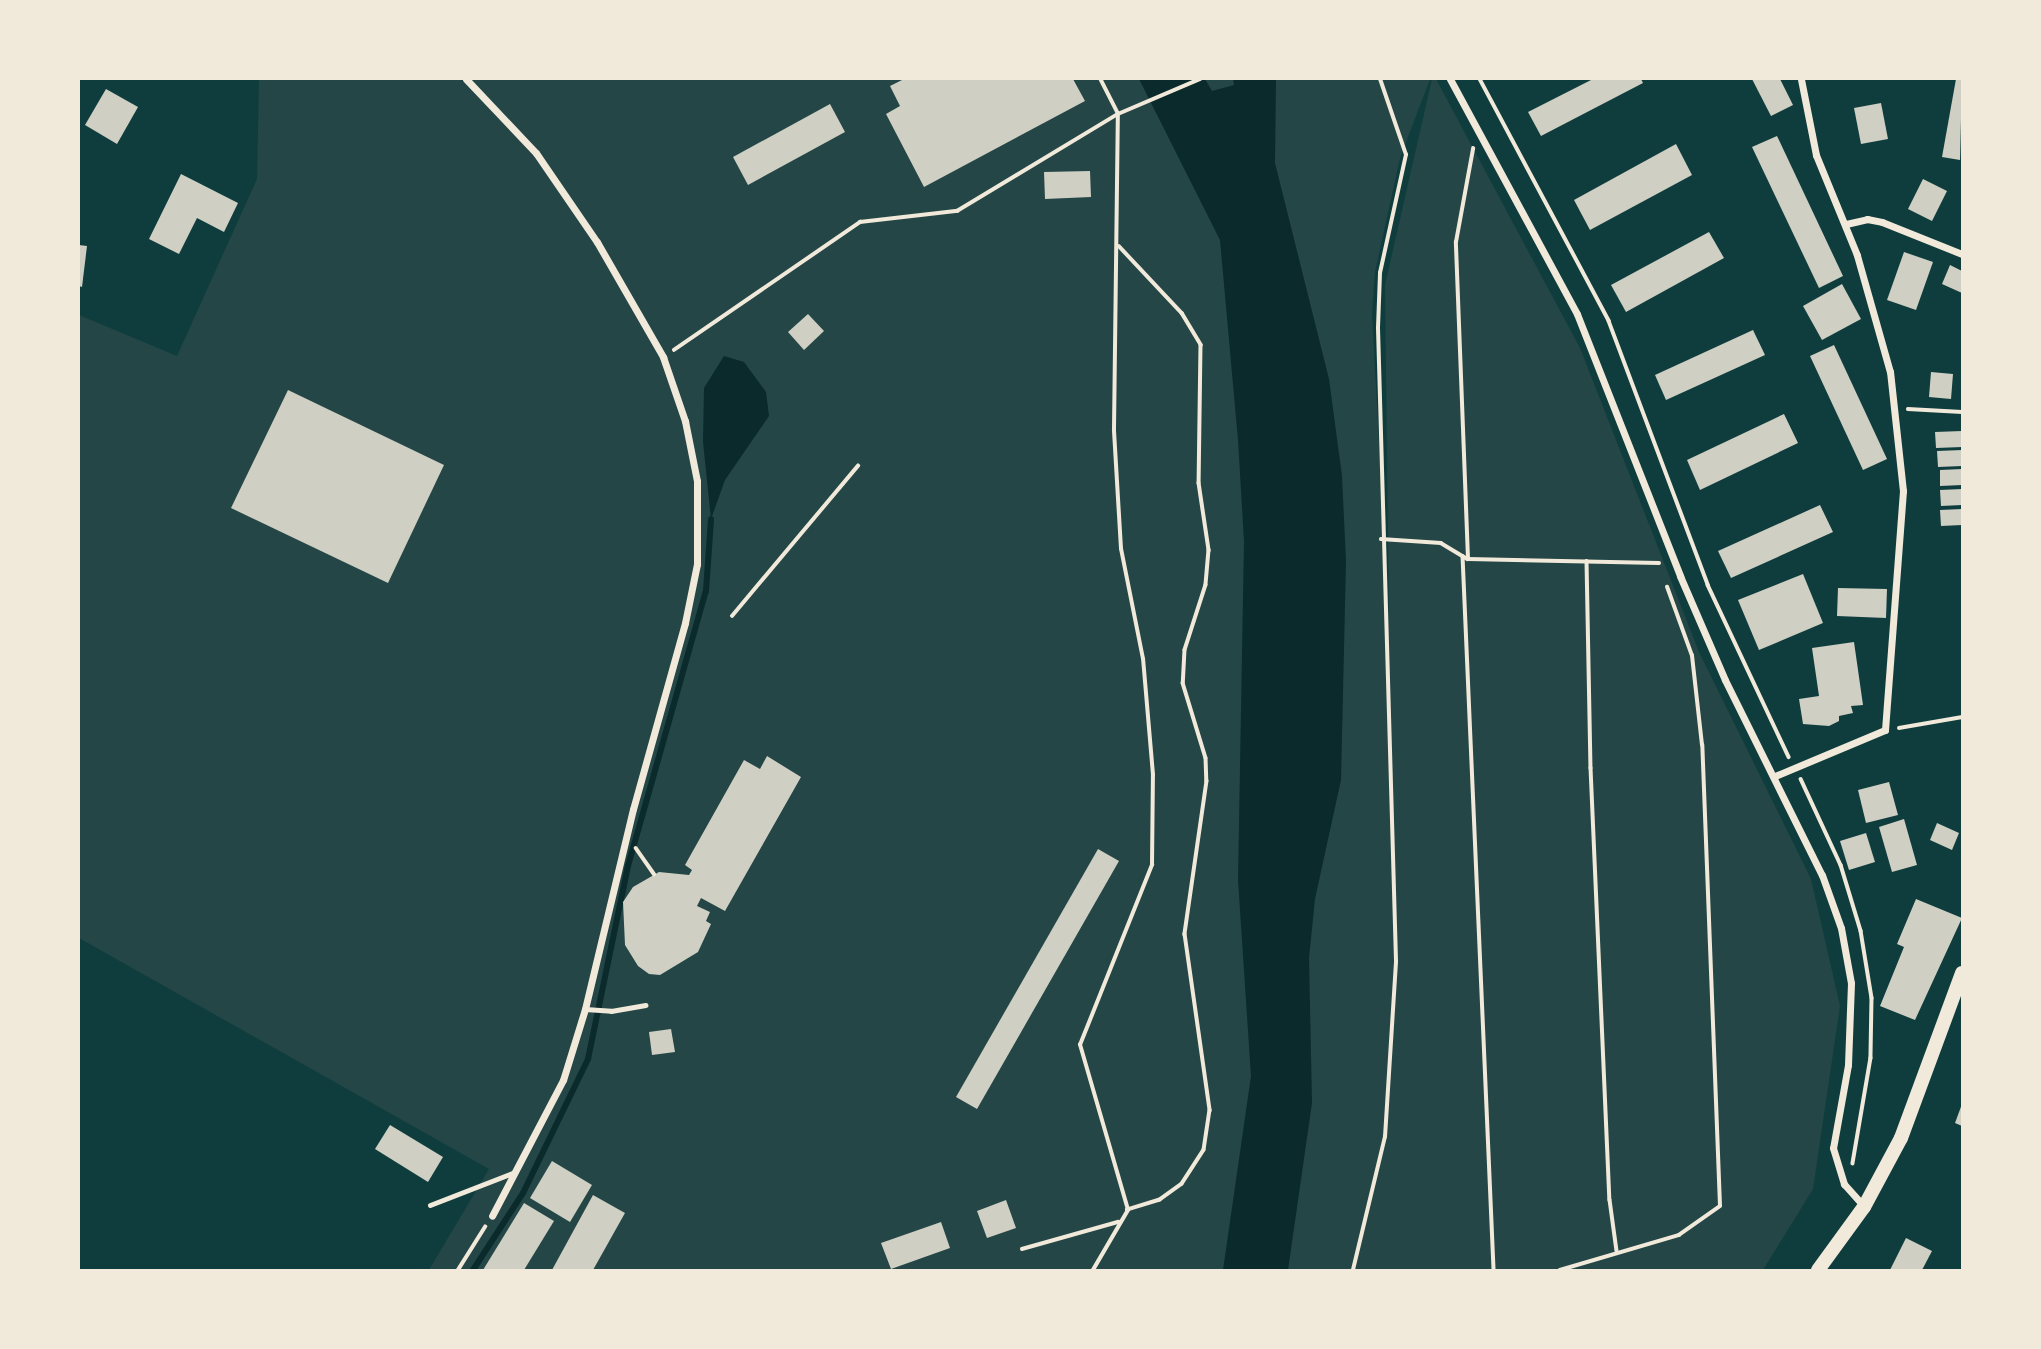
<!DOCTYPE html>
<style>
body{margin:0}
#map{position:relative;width:2041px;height:1349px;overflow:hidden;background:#0f3d3e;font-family:"Nunito Sans",sans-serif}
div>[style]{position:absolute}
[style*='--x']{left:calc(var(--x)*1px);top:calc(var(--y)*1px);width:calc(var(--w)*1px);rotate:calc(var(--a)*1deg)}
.green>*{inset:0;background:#244646}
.water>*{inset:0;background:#0a2a2b}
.stream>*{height:6px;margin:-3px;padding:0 3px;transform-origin:3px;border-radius:3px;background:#0a2a2b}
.building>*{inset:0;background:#cfcfc3}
.path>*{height:3.5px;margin:-1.75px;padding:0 1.75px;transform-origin:1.75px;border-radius:1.75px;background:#f1e9da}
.service>*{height:5px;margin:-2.5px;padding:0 2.5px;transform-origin:2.5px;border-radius:2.5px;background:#f1e9da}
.minor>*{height:7px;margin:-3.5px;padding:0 3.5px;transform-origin:3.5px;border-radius:3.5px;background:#f1e9da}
.secondary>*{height:14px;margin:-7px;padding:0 7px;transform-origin:7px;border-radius:7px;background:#f1e9da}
span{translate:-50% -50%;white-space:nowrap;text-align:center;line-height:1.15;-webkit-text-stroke:5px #f1e9da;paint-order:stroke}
.frame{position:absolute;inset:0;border:80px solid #f1e9da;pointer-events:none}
</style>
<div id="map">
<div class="green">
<div style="clip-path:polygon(259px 79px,1430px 79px,1400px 158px,1375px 272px,1372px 314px,1389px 623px,1385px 285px,1432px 79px,1436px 79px,1580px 348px,1699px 652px,1811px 879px,1840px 1006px,1813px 1189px,1763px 1270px,429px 1270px,489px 1169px,79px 938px,79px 315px,177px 356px,257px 179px)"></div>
</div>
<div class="water">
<div style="clip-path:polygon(1139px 79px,1205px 79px,1212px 91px,1234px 85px,1233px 79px,1276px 79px,1275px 163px,1329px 379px,1342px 476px,1346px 561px,1341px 780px,1315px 899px,1309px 958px,1312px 1103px,1288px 1270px,1223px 1270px,1251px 1076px,1238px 880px,1244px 541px,1238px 440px,1220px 240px)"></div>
<div style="clip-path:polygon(724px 356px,744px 362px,766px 392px,769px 416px,725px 480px,711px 519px,703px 442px,704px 388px)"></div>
</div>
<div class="stream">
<div style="--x:473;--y:1270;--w:92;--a:-57"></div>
<div style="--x:523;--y:1193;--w:149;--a:-64.1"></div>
<div style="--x:588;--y:1059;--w:197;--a:-78.3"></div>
<div style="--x:628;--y:866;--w:286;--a:-74.2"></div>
<div style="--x:706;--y:591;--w:72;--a:-86"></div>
</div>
<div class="building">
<div style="clip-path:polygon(904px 79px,1073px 79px,1085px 101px,924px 187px,886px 114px,900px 106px,890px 86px)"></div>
<div style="clip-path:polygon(1593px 79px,1641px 79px,1643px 83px,1541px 136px,1528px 112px)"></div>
<div style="clip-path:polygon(1752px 79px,1780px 79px,1793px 105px,1771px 116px)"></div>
<div style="clip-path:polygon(1956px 79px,1962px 79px,1960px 160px,1942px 157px)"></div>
<div style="clip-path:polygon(106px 89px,138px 107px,117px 144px,85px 125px)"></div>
<div style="clip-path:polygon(1881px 103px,1888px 139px,1861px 144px,1854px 108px)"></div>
<div style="clip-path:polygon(830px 104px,845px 132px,748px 185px,733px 157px)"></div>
<div style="clip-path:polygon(1777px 136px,1843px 276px,1819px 288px,1752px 147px)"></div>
<div style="clip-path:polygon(1676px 144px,1692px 175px,1590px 230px,1574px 200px)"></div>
<div style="clip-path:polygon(1090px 171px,1091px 197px,1045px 199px,1044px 172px)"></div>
<div style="clip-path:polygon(181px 174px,238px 203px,224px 232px,197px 218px,179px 254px,149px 239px)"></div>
<div style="clip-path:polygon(1923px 179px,1947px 191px,1932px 221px,1908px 209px)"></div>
<div style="clip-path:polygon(1709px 232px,1724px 258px,1626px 312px,1611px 285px)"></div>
<div style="clip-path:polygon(79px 245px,87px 246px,82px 287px,79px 286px)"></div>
<div style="clip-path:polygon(1904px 252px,1933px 262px,1916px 310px,1887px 300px)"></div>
<div style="clip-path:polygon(1950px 265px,1962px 271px,1962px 293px,1942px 284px)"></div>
<div style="clip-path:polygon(1842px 284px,1861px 319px,1822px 340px,1803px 306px)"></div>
<div style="clip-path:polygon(808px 314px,824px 331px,804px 350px,788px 332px)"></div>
<div style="clip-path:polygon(1753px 330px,1765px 355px,1666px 400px,1655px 375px)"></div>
<div style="clip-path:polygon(1834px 345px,1887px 459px,1863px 470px,1810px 356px)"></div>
<div style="clip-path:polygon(1931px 372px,1953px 374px,1951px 399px,1929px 397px)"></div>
<div style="clip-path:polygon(288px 390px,444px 465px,388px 583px,231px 508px)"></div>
<div style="clip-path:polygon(1784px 414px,1798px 443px,1700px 490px,1687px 460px)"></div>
<div style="clip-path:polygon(1962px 431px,1962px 447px,1936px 448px,1935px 432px)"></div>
<div style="clip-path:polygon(1962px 450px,1962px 466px,1938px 467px,1937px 451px)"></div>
<div style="clip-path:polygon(1962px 469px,1962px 485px,1940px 486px,1940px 470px)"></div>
<div style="clip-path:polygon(1962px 489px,1962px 505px,1941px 506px,1940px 490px)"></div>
<div style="clip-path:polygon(1820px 505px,1833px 532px,1731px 578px,1718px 551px)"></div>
<div style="clip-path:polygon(1962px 509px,1962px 525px,1941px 526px,1940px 510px)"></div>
<div style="clip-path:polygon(1803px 574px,1823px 623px,1759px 650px,1738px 600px)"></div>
<div style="clip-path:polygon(1838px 588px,1887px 589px,1886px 618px,1837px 616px)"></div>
<div style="clip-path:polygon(1854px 642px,1863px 705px,1851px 706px,1853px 713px,1839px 716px,1839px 721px,1829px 726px,1803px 724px,1799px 699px,1819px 696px,1812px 648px)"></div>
<div style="clip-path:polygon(767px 756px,801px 777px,725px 911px,701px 898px,697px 906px,710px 912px,706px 921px,711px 924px,698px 952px,660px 975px,649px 974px,638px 966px,625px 945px,623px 902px,633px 887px,659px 872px,689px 875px,692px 870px,685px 865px,744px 760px,760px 769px)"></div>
<div style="clip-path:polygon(1889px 782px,1898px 815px,1866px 823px,1858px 790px)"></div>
<div style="clip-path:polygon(1904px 819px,1917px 865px,1892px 872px,1879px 827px)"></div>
<div style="clip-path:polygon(1937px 823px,1959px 833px,1952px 850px,1930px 840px)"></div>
<div style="clip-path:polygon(1866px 833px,1875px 862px,1849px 870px,1840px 841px)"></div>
<div style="clip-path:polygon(1098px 849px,1119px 861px,977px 1109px,956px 1097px)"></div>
<div style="clip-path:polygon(1916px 899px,1962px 918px,1915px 1020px,1880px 1006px,1904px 947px,1897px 944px)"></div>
<div style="clip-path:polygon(671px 1029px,675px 1052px,652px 1055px,649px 1032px)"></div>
<div style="clip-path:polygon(1962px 1104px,1962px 1126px,1955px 1123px)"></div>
<div style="clip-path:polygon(390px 1125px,443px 1157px,428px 1182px,375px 1149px)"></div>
<div style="clip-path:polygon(552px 1161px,592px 1185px,570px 1222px,530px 1198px)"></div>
<div style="clip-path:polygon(593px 1195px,625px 1213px,593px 1270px,552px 1270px)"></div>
<div style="clip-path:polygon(1006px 1200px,1016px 1228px,987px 1238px,977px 1211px)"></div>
<div style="clip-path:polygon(524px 1203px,554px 1221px,524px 1270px,483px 1270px)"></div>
<div style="clip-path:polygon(941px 1222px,950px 1248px,891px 1269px,881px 1243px)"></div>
<div style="clip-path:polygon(1906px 1238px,1932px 1251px,1922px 1270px,1890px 1270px)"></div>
</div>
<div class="path">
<div style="--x:1480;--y:79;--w:274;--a:61.9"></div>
<div style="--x:1609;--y:321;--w:282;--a:69.4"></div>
<div style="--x:1708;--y:585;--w:190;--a:64.8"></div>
<div style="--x:1119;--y:246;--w:92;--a:46.8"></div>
<div style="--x:1182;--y:313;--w:37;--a:59"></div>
<div style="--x:1201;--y:345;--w:138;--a:90.8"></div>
<div style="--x:1199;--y:483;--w:68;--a:81.5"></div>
<div style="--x:1209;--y:550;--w:35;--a:95"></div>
<div style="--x:1206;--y:585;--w:68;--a:107.9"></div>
<div style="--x:1185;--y:650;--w:33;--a:93"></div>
<div style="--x:1183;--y:683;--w:78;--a:73"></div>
<div style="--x:1206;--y:758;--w:23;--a:88"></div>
<div style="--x:1207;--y:781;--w:155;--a:98.2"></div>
<div style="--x:1185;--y:934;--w:178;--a:81.9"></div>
<div style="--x:1210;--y:1110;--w:40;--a:98.5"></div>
<div style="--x:1204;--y:1150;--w:40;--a:122.9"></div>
<div style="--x:1182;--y:1184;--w:27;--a:144"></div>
<div style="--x:1160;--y:1200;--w:34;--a:163"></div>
<div style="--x:674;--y:350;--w:226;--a:-34.5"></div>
<div style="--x:860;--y:222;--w:98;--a:-6.5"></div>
<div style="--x:957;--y:211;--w:188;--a:-31.1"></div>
<div style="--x:1118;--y:114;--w:89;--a:-23.1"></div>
<div style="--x:1908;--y:409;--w:54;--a:3.2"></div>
<div style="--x:1381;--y:539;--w:60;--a:3.8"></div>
<div style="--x:1441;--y:543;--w:31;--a:31"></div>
<div style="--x:1468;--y:559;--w:191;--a:1.2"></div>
<div style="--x:1463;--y:556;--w:715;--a:87.51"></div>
<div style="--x:1468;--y:559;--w:317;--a:-92.2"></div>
<div style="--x:1456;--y:242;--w:95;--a:-79.6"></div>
<div style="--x:1587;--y:561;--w:207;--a:88.9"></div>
<div style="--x:1591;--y:768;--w:432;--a:87.5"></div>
<div style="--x:1610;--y:1200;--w:51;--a:82.2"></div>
<div style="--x:732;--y:616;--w:196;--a:-50"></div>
<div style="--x:1899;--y:728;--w:64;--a:-9.9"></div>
<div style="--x:1801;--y:779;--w:95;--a:65.1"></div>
<div style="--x:1841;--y:865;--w:69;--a:73.1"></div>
<div style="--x:1861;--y:931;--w:68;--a:80.7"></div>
<div style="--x:1872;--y:998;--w:60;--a:91"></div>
<div style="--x:1871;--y:1058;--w:107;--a:99.7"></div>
<div style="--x:636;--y:848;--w:32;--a:55"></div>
<div style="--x:1022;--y:1249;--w:100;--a:-15.7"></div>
<div style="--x:458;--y:1270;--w:51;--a:-57.9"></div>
<div style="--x:1093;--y:1270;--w:69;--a:-59.7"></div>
<div style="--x:1128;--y:1210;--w:172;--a:-106.2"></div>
<div style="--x:1080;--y:1045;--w:194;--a:-68.2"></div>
<div style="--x:1152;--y:865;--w:90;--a:-89.4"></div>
<div style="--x:1153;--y:775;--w:116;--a:-94.9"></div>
<div style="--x:1143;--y:659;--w:112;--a:-101.3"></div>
<div style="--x:1121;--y:549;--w:119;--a:-93.4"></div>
<div style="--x:1114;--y:430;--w:316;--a:-89.3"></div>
<div style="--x:1118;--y:114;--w:39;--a:-117"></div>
<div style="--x:1353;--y:1270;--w:137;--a:-76.5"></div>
<div style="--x:1385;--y:1137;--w:176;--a:-86.4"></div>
<div style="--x:1396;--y:961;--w:633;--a:-91.63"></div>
<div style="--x:1378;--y:328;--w:55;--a:-87.9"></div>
<div style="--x:1380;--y:273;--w:121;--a:-77.6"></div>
<div style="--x:1406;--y:155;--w:80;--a:-108.9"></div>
<div style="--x:1560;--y:1270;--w:124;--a:-16.4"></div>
<div style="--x:1679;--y:1235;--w:50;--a:-35.3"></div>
<div style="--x:1720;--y:1206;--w:461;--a:-92.2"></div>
<div style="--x:1702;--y:745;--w:90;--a:-96.4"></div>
<div style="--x:1692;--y:656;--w:73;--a:-109.9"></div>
</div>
<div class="service">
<div style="--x:585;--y:1009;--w:26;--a:4"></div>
<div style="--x:611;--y:1011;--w:35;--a:-10"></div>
<div style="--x:430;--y:1205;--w:91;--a:-21.2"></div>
</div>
<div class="minor">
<div style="--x:466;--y:79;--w:102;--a:46.6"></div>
<div style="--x:536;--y:153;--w:108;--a:55.6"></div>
<div style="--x:597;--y:242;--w:133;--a:60.1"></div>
<div style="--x:663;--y:357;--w:68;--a:71"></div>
<div style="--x:685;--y:421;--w:61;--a:78.7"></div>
<div style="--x:697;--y:481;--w:83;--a:90"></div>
<div style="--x:697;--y:564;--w:60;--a:101.5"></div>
<div style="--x:685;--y:623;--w:193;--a:105.6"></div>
<div style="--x:633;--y:809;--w:206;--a:103.5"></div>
<div style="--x:585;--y:1009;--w:74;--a:107.2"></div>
<div style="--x:563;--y:1080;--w:153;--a:117.6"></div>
<div style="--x:1450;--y:79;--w:267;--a:61.6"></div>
<div style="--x:1577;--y:314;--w:282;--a:68.5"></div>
<div style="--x:1680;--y:576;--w:113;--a:66.6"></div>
<div style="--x:1725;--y:680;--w:218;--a:63.6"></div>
<div style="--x:1822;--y:875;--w:56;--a:70.3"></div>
<div style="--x:1841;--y:928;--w:56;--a:79.7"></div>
<div style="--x:1851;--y:983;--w:82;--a:92.1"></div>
<div style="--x:1848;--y:1065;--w:84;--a:100.2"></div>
<div style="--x:1833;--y:1148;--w:38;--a:73"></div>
<div style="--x:1844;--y:1184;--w:30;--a:48"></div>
<div style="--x:1846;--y:224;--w:22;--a:-13"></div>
<div style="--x:1867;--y:219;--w:15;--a:11"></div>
<div style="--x:1882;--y:222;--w:86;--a:21.8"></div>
<div style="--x:1775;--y:776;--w:119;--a:-22.7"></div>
<div style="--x:1885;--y:730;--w:240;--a:-85.7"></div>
<div style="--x:1903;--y:491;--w:120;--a:-96.2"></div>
<div style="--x:1890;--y:372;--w:122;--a:-105.8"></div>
<div style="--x:1857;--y:255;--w:108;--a:-112.3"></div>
<div style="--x:1816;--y:155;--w:77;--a:-101.2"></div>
</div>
<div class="secondary">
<div style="--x:1818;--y:1270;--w:78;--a:-53.9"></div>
<div style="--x:1864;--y:1207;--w:78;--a:-61.8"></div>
<div style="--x:1901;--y:1138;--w:176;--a:-69.7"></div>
</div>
<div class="frame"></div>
</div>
